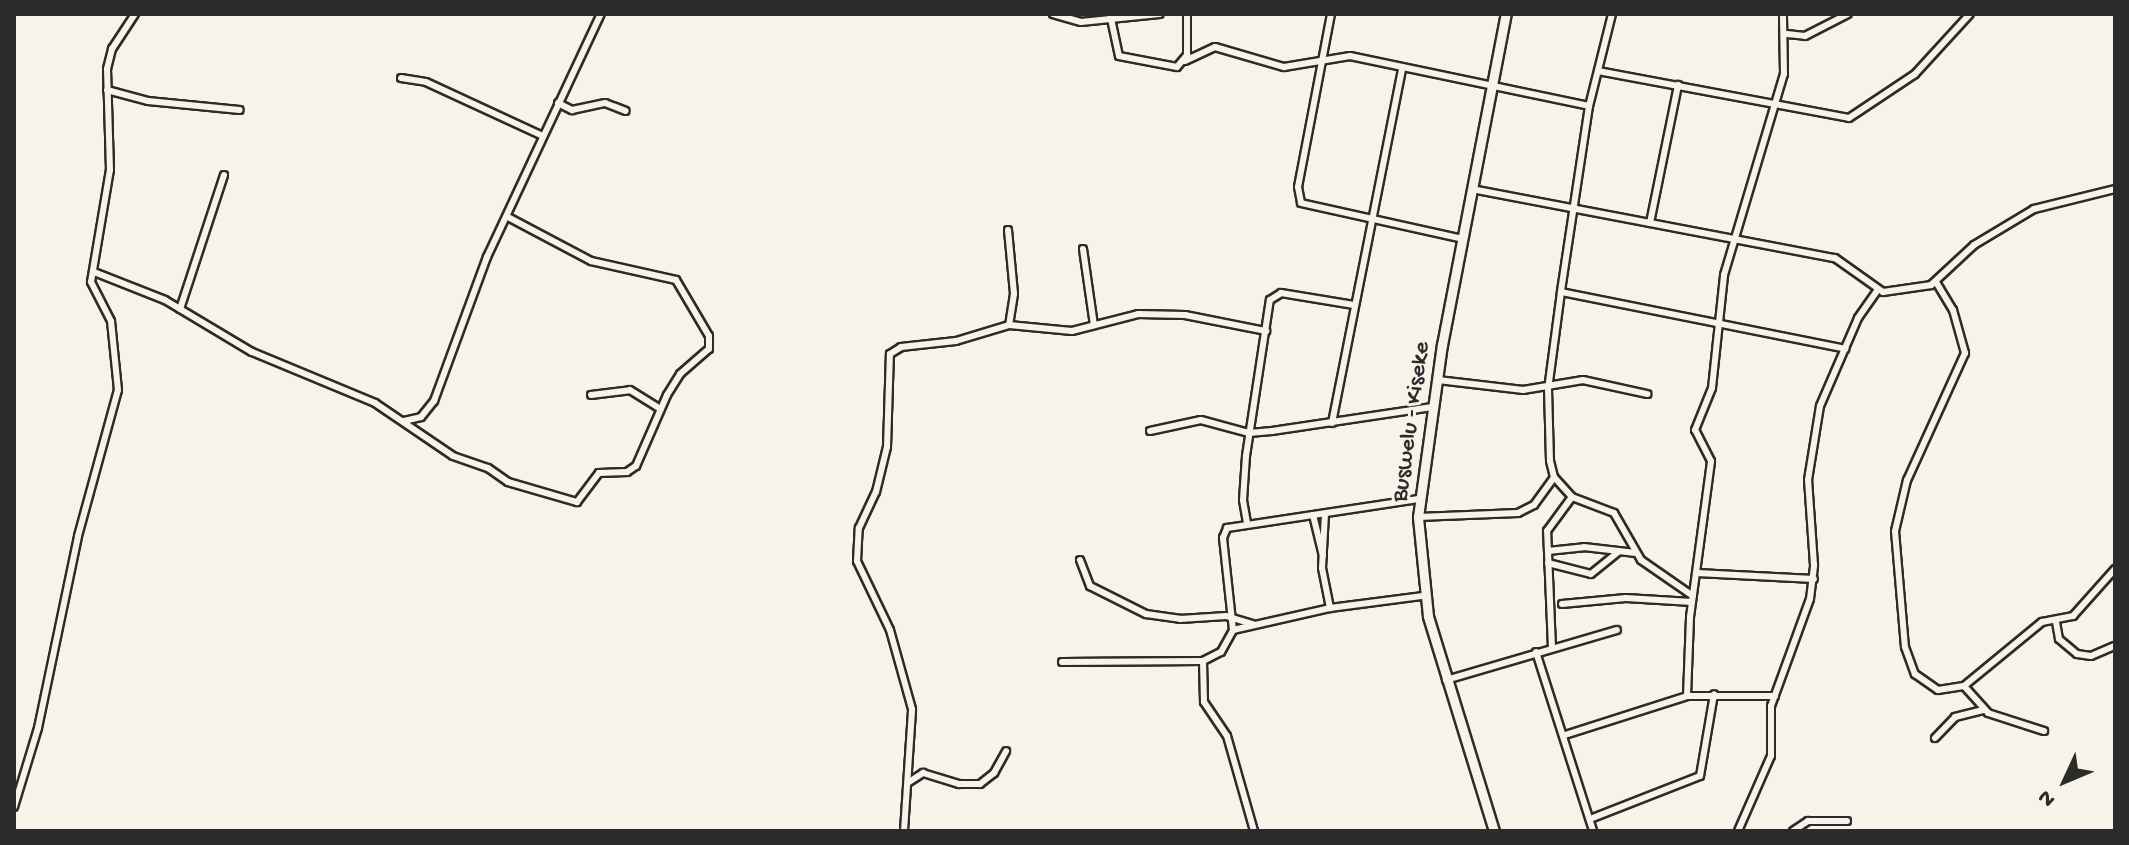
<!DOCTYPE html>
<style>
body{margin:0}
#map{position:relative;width:2129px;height:845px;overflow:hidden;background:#f7f3e8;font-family:"Gochi Hand",sans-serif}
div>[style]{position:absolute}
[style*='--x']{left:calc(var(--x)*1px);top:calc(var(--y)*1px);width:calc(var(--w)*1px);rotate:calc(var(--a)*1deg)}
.roads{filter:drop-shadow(2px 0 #2b2b2b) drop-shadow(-2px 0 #2b2b2b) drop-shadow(0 2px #2b2b2b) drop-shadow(0 -2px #2b2b2b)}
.street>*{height:6px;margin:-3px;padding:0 3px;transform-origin:3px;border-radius:3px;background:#f7f3e8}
.secondary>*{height:9px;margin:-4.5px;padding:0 4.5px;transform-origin:4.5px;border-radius:4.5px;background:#f7f3e8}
span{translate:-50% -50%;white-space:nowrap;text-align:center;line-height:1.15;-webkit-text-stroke:6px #f7f3e8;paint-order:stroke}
.street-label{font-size:24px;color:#2b2b2b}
.frame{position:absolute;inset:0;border:16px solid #2b2b2b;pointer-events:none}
.north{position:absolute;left:2025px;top:741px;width:80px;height:80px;-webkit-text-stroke:6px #f7f3e8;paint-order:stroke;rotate:226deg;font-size:22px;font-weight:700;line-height:32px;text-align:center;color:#2b2b2b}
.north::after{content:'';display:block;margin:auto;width:28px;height:36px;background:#2b2b2b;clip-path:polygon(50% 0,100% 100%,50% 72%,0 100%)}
</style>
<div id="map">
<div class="roads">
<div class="street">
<div style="--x:1053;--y:14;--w:29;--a:16"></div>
<div style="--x:1081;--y:22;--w:79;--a:-5.8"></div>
<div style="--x:1110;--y:14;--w:43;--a:77.9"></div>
<div style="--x:1119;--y:56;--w:59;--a:10.7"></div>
<div style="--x:1177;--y:67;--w:16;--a:-50"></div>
<div style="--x:1187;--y:55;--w:41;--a:-90"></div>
<div style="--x:1331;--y:14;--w:176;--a:100.8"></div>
<div style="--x:1298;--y:187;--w:16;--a:79"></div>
<div style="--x:1301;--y:203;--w:166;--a:12.5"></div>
<div style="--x:1612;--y:14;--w:95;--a:104"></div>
<div style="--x:1589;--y:106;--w:188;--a:98.6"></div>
<div style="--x:1561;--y:292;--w:98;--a:97.6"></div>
<div style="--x:1548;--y:389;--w:72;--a:88.4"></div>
<div style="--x:1550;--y:461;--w:16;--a:76"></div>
<div style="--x:1554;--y:477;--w:27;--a:48"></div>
<div style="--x:1572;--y:497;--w:45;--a:20.9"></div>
<div style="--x:1614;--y:513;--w:54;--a:60.1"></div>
<div style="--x:1641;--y:560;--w:63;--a:34.7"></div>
<div style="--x:1787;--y:34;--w:18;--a:6"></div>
<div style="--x:1805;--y:36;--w:48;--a:-27.1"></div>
<div style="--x:1185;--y:61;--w:33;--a:-25"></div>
<div style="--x:1215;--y:47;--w:72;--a:16.2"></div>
<div style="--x:1284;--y:67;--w:67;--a:-9.5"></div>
<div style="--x:1350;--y:56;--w:244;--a:11.8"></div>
<div style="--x:1598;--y:71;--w:255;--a:10.6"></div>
<div style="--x:1849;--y:118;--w:79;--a:-33.7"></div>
<div style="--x:1915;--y:74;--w:81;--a:-47.5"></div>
<div style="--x:401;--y:78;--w:25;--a:9"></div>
<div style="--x:426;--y:82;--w:129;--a:24.8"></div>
<div style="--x:107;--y:90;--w:42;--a:15"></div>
<div style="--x:148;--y:101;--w:92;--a:5.6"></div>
<div style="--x:558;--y:103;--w:16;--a:27"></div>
<div style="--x:572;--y:110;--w:34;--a:-12"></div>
<div style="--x:605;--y:103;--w:22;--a:21"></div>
<div style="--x:1472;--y:189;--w:369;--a:10.8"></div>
<div style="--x:1835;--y:258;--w:59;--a:35.3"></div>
<div style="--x:1883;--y:292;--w:49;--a:-8.3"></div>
<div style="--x:1931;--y:285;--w:59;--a:-42.9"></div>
<div style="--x:1974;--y:245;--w:70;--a:-31"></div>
<div style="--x:2034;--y:209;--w:83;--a:-13.9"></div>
<div style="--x:1650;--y:223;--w:141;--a:-78.5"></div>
<div style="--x:1008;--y:230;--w:64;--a:84.6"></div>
<div style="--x:1014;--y:294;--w:31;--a:99"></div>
<div style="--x:1083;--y:249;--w:77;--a:81.8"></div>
<div style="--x:94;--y:272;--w:76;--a:21.5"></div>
<div style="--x:165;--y:300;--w:101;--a:30.9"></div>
<div style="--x:252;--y:352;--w:133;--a:22.5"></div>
<div style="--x:375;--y:403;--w:94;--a:34.2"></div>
<div style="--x:453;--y:456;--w:37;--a:19"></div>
<div style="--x:488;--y:468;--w:24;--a:35"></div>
<div style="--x:508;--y:482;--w:72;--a:16.2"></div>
<div style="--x:577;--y:502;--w:36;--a:-53"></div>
<div style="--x:599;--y:473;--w:28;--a:-2"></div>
<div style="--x:627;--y:472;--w:11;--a:-34"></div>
<div style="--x:636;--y:466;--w:77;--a:-66.4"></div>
<div style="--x:667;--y:395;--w:25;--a:-58"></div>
<div style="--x:680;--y:374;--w:38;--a:-41"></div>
<div style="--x:709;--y:349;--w:13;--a:-90"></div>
<div style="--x:709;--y:336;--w:65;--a:-120.5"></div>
<div style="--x:676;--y:280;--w:87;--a:-167.4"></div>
<div style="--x:591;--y:261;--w:94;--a:-152.1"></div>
<div style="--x:1936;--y:282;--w:33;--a:59"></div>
<div style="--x:1953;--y:310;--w:45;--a:74.4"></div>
<div style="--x:1965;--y:353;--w:140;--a:114.5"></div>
<div style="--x:1907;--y:480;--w:52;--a:103.2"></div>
<div style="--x:1895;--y:531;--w:116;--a:85.1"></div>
<div style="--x:1905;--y:647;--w:29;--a:70"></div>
<div style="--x:1915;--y:674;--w:28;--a:35"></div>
<div style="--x:1938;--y:690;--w:26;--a:-9"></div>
<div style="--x:1964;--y:686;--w:101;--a:-39.4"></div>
<div style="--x:2042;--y:622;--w:32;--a:-11"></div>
<div style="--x:2073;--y:616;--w:63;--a:-48.2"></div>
<div style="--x:1561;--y:292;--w:290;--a:11.3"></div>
<div style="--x:180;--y:309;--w:141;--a:-71.8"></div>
<div style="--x:1438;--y:380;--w:86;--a:6.7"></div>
<div style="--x:1523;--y:390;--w:61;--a:-9.5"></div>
<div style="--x:1583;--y:380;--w:66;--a:12.3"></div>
<div style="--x:591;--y:395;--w:39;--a:-7"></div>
<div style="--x:630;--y:390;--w:36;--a:32"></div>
<div style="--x:404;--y:421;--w:17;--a:-13"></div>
<div style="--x:421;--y:417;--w:21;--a:-51"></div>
<div style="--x:434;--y:401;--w:153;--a:-69.8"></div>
<div style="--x:487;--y:257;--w:268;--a:-64.9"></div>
<div style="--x:1332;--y:423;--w:362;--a:-78.8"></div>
<div style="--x:1150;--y:431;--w:52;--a:-12.2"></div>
<div style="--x:1201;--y:420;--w:50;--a:15.2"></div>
<div style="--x:1249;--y:433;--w:23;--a:-5"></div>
<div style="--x:1272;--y:431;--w:162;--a:-8.5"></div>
<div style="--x:1325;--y:514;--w:54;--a:93.2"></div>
<div style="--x:1322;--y:568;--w:41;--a:78.7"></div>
<div style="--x:1313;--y:515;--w:42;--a:76.3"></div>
<div style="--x:1418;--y:517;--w:100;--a:-2.3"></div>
<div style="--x:1518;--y:513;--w:18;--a:-27"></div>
<div style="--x:1534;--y:505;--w:34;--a:-54"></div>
<div style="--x:1247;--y:523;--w:23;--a:-100"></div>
<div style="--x:1243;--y:500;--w:44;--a:-86.1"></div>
<div style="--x:1246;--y:456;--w:158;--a:-81.3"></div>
<div style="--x:1270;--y:300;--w:13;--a:-32"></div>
<div style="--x:1281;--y:293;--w:74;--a:9.3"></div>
<div style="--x:1548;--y:551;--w:36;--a:-6"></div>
<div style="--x:1584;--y:547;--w:52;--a:6.6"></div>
<div style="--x:1080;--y:560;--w:28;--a:69"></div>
<div style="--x:1090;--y:586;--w:63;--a:26.6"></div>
<div style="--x:1146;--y:614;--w:34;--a:8"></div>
<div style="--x:1180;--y:619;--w:46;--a:-3.7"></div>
<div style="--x:1226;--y:616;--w:28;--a:17"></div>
<div style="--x:1548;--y:563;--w:44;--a:14.3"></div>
<div style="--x:1591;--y:574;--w:35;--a:-39"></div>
<div style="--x:1697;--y:573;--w:117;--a:2.9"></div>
<div style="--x:1562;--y:604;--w:64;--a:-5.4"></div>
<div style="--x:1626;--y:598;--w:66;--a:3.5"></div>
<div style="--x:2056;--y:622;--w:17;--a:80"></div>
<div style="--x:2059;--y:639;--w:23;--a:40"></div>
<div style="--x:2077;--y:654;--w:14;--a:8"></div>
<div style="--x:2091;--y:656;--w:26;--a:-23"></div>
<div style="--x:1233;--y:630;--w:99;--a:-12.8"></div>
<div style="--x:1330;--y:608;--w:94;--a:-7.4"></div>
<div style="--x:1552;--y:648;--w:117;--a:-92.4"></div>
<div style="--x:1547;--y:531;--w:42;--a:-53.7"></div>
<div style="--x:1536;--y:652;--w:188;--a:72.3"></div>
<div style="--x:1203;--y:661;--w:41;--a:88.6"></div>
<div style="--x:1204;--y:702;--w:41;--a:55.9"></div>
<div style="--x:1227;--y:736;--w:99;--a:74.1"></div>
<div style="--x:1062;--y:662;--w:141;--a:-0.4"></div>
<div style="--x:1203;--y:661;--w:20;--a:-27"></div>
<div style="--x:1221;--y:652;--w:25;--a:-61"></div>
<div style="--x:1233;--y:630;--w:93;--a:-96.2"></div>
<div style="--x:1223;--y:538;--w:11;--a:-68"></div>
<div style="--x:1227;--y:528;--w:194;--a:-8.6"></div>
<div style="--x:1446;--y:680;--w:178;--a:-16.3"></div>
<div style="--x:1964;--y:686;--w:36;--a:48"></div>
<div style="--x:1988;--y:713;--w:59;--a:17.8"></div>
<div style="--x:1687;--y:696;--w:79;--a:-87.8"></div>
<div style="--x:1690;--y:617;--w:157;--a:-82.3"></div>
<div style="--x:1711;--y:461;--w:35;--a:-117"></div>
<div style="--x:1695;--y:430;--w:45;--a:-68"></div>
<div style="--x:1712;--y:388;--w:114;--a:-83.9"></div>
<div style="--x:1724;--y:275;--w:210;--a:-73.4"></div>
<div style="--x:1784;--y:74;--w:60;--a:-91"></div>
<div style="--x:1565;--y:735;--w:128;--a:-17.7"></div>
<div style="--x:1687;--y:696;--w:88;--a:0"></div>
<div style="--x:1935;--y:738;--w:29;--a:-46"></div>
<div style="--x:1955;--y:717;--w:30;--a:-14"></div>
<div style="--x:909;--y:782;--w:17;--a:-33"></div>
<div style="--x:923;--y:773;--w:38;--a:17"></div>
<div style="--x:959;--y:784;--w:21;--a:0"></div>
<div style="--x:980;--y:784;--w:18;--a:-38"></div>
<div style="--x:994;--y:773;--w:25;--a:-61"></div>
<div style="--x:14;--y:807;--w:83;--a:-73.1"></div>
<div style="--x:38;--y:728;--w:196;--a:-78.2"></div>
<div style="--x:78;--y:536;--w:151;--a:-74.7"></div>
<div style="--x:118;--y:390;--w:69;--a:-95.8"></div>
<div style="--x:111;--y:321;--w:44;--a:-117.1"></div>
<div style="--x:91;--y:282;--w:114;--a:-80.4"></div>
<div style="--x:110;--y:170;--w:101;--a:-91.7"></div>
<div style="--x:107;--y:69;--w:21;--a:-76"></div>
<div style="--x:112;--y:49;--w:42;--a:-56.7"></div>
<div style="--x:1590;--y:819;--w:118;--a:-21.4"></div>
<div style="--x:1700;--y:776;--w:83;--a:-80.3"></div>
<div style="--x:904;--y:831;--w:122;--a:-86.2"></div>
<div style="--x:912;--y:709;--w:82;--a:-105.6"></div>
<div style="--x:890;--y:630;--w:76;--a:-115.6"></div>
<div style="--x:857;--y:561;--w:33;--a:-87"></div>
<div style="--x:859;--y:528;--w:40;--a:-65"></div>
<div style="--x:876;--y:492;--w:46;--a:-76.3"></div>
<div style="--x:887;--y:447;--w:93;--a:-88.2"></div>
<div style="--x:890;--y:354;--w:13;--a:-32"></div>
<div style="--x:901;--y:347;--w:55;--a:-6.2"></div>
<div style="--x:956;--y:341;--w:55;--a:-16.8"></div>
<div style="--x:1009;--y:325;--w:63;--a:5.4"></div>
<div style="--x:1072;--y:331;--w:68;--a:-14.4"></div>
<div style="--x:1138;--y:314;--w:47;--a:1.2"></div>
<div style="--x:1185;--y:315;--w:83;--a:11.2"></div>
<div style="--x:1738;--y:831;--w:82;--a:-66.3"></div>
<div style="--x:1771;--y:756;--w:50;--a:-90"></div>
<div style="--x:1771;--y:706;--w:114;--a:-70"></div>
<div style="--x:1810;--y:599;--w:34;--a:-83"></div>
<div style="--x:1814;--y:565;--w:85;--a:-94"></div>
<div style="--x:1808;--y:480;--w:75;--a:-80.8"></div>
<div style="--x:1820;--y:406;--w:96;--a:-66.6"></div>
<div style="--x:1858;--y:318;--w:33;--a:-55"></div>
<div style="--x:1793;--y:831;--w:18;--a:-34"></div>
<div style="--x:1808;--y:821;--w:39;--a:0"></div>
</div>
<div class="secondary">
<div style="--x:1494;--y:831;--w:225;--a:-107.1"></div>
<div style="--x:1428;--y:616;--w:100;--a:-95.8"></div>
<div style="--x:1418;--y:517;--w:174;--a:-82.1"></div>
<div style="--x:1442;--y:345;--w:337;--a:-79.1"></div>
</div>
</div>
<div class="street-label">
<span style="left:1412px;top:422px;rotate:-82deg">Buswelu - Kiseke</span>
</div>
<div class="frame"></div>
<div class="north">N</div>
</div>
